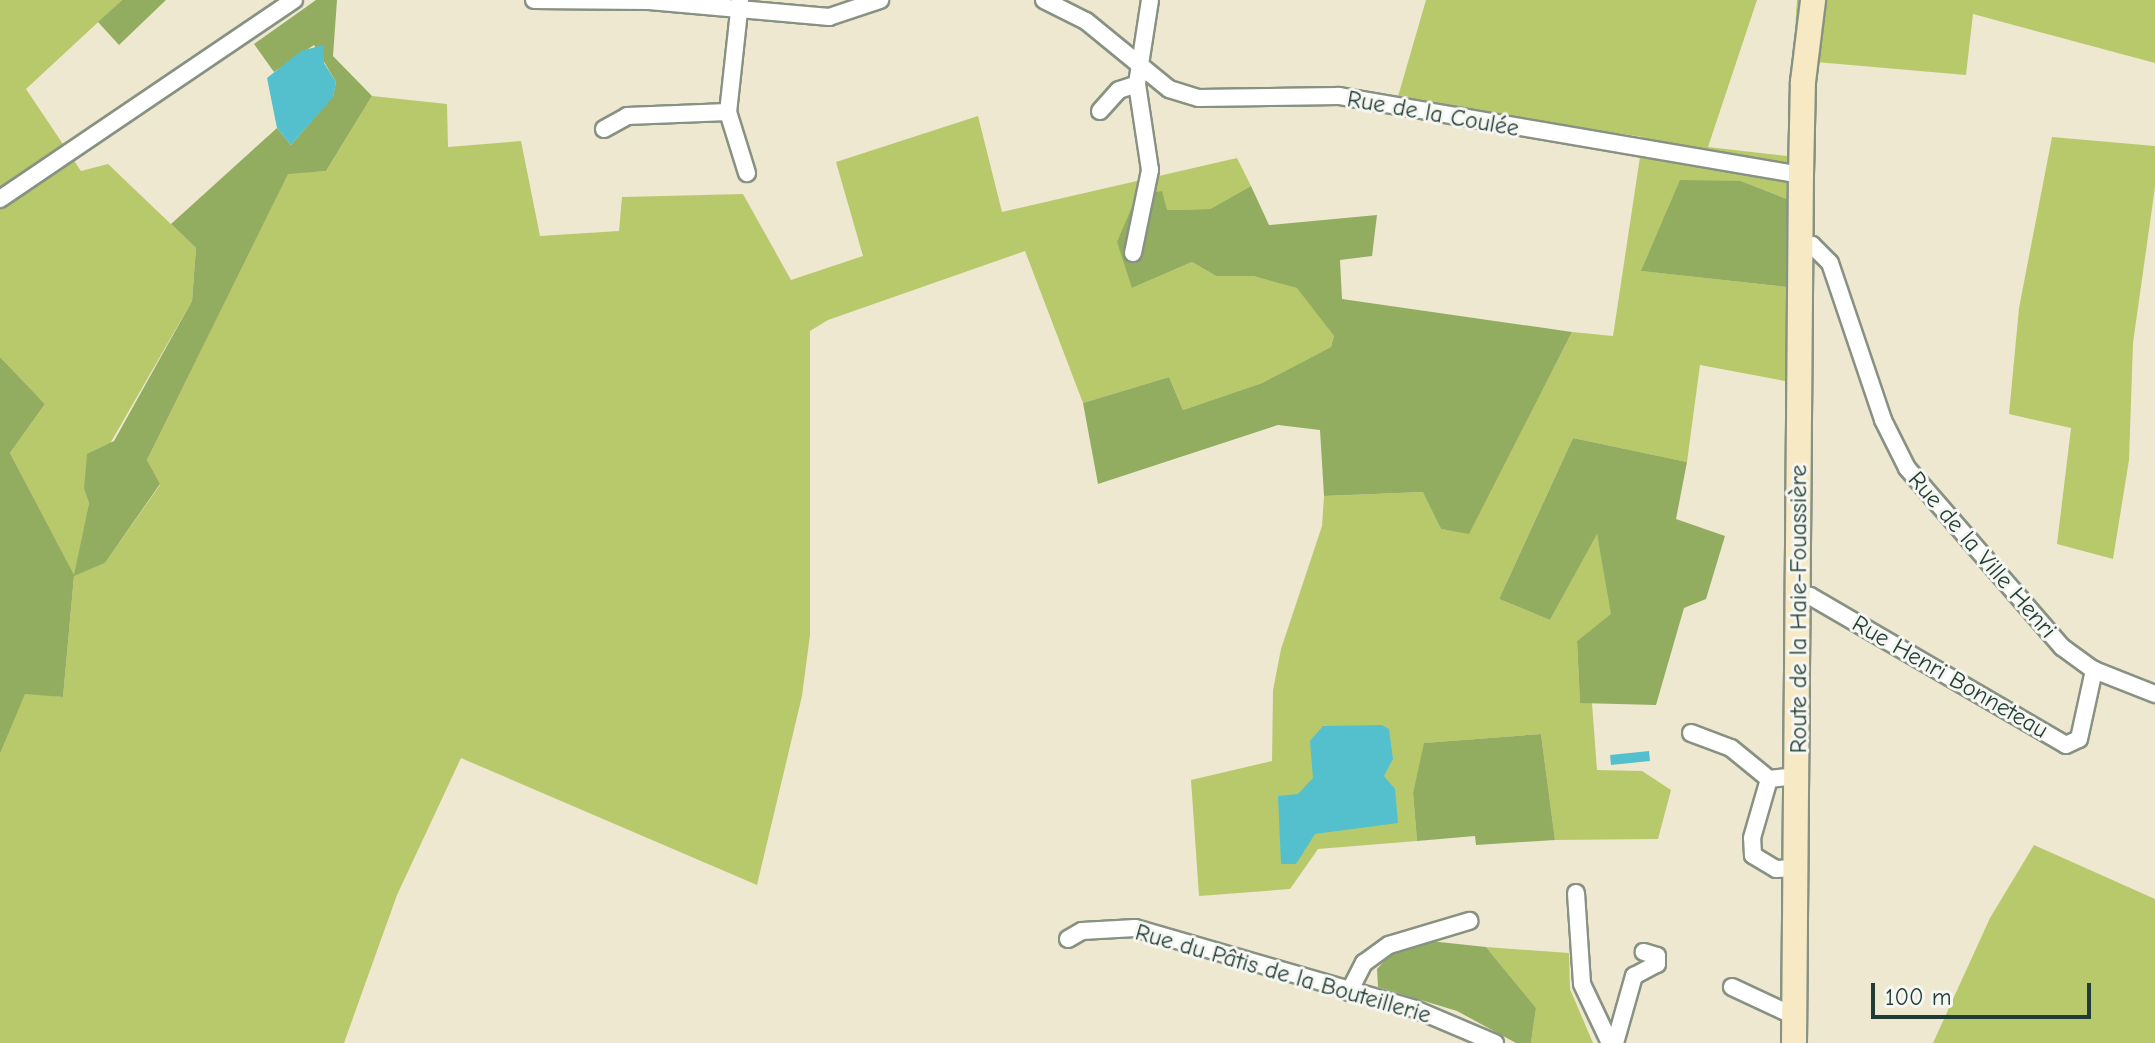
<!DOCTYPE html>
<meta charset="utf-8">
<style>
body{margin:0}
#map{position:relative;width:2155px;height:1043px;overflow:hidden;background:#efe8d1;font-family:"Comic Neue",sans-serif}
div>[style]{position:absolute}
[style*='--x']{left:calc(var(--x)*1px);top:calc(var(--y)*1px);width:calc(var(--w)*1px);rotate:calc(var(--a)*1deg)}
.green>*{inset:0;background:#b8c96c}
.forest>*{inset:0;background:#92ad60}
.water>*{inset:0;background:#54c0cd}
.roads{filter:drop-shadow(2px 0 #879282) drop-shadow(-2px 0 #879282) drop-shadow(0 2px #879282) drop-shadow(0 -2px #879282)}
.street>*{height:16px;margin:-8px;padding:0 8px;transform-origin:8px;border-radius:8px;background:#fff}
.secondary>*{height:24px;margin:-12px;padding:0 12px;transform-origin:12px;border-radius:12px;background:#f6e9c3}
span{translate:-50% -50%;white-space:nowrap;text-align:center;line-height:1.15;-webkit-text-stroke:6px #f6f6f2;paint-order:stroke}
.street-label{font-size:24px;color:#1f3d34}
.scale{position:absolute;left:1871px;top:983px;width:220px;height:36px;box-sizing:border-box;border:4px solid #1f3d34;border-top:0;padding-left:10px;font-size:24px;line-height:28px;white-space:nowrap;color:#1f3d34;-webkit-text-stroke:6px #f6f6f2;paint-order:stroke}
</style>
<div id="map">
<div class="green">
<div style="clip-path:polygon(0 0,122px 0,26px 89px,81px 171px,108px 164px,196px 248px,192px 301px,84px 489px,89px 503px,75px 575px,105px 563px,160px 485px,147px 460px,288px 173px,326px 171px,372px 96px,447px 104px,448px 147px,521px 141px,540px 236px,619px 231px,622px 197px,743px 194px,791px 280px,863px 256px,836px 162px,978px 116px,1002px 212px,1237px 158px,1251px 186px,1210px 209px,1167px 210px,1132px 288px,1192px 262px,1216px 276px,1253px 276px,1298px 288px,1334px 336px,1331px 347px,1262px 383px,1183px 410px,1169px 377px,1083px 403px,1025px 251px,828px 320px,810px 331px,810px 635px,802px 696px,757px 885px,461px 758px,397px 895px,344px 1043px,0 1043px,0 754px,25px 693px,63px 697px,74px 576px,10px 453px,45px 404px,0 357px)"></div>
<div style="clip-path:polygon(1426px 0,1757px 0,1708px 147px,1787px 156px,1787px 199px,1741px 181px,1642px 271px,1786px 287px,1790px 382px,1700px 365px,1687px 462px,1573px 438px,1499px 599px,1550px 620px,1597px 533px,1612px 614px,1577px 641px,1580px 702px,1592px 703px,1597px 770px,1642px 771px,1671px 790px,1658px 839px,1555px 840px,1541px 734px,1425px 743px,1413px 793px,1417px 841px,1318px 849px,1290px 889px,1199px 896px,1191px 780px,1272px 761px,1273px 690px,1281px 649px,1322px 526px,1324px 496px,1424px 492px,1441px 529px,1469px 533px,1572px 332px,1613px 336px,1643px 137px,1397px 100px)"></div>
<div style="clip-path:polygon(1797px 0,2155px 0,2155px 63px,1973px 14px,1966px 75px,1793px 60px)"></div>
<div style="clip-path:polygon(2052px 137px,2155px 146px,2155px 187px,2133px 343px,2129px 460px,2113px 559px,2057px 544px,2071px 428px,2009px 414px,2019px 308px)"></div>
<div style="clip-path:polygon(2034px 845px,2155px 899px,2155px 1043px,1933px 1043px,1990px 918px)"></div>
<div style="clip-path:polygon(1486px 947px,1569px 953px,1570px 989px,1593px 1043px,1531px 1043px,1536px 1008px)"></div>
</div>
<div class="forest">
<div style="clip-path:polygon(122px 0,166px 0,119px 45px,98px 22px)"></div>
<div style="clip-path:polygon(316px 0,337px 0,333px 56px,372px 96px,326px 171px,288px 174px,147px 460px,160px 484px,105px 563px,74px 576px,63px 697px,25px 694px,0 754px,0 357px,45px 404px,10px 453px,74px 575px,89px 503px,84px 489px,87px 454px,114px 441px,192px 301px,196px 248px,171px 224px,277px 128px,291px 145px,333px 96px,336px 82px,314px 45px,274px 72px,254px 44px)"></div>
<div style="clip-path:polygon(1680px 180px,1741px 181px,1787px 199px,1786px 287px,1641px 271px)"></div>
<div style="clip-path:polygon(1251px 186px,1269px 225px,1377px 215px,1372px 256px,1340px 260px,1342px 299px,1572px 332px,1469px 534px,1441px 529px,1423px 492px,1324px 496px,1320px 430px,1278px 425px,1098px 484px,1083px 403px,1169px 377px,1183px 410px,1262px 383px,1331px 347px,1334px 336px,1297px 288px,1253px 276px,1216px 276px,1192px 262px,1132px 288px,1117px 242px,1137px 195px,1162px 191px,1167px 210px,1210px 209px)"></div>
<div style="clip-path:polygon(1573px 438px,1687px 462px,1676px 519px,1725px 536px,1706px 599px,1684px 608px,1656px 705px,1580px 703px,1577px 641px,1611px 614px,1597px 534px,1550px 620px,1499px 599px)"></div>
<div style="clip-path:polygon(1541px 734px,1555px 840px,1476px 845px,1475px 836px,1417px 841px,1413px 793px,1424px 743px)"></div>
<div style="clip-path:polygon(1430px 941px,1486px 947px,1536px 1008px,1531px 1043px,1516px 1043px,1457px 1011px,1378px 987px,1377px 969px,1390px 955px)"></div>
</div>
<div class="water">
<div style="clip-path:polygon(323px 45px,324px 63px,336px 82px,333px 97px,291px 145px,277px 128px,267px 78px,301px 51px)"></div>
<div style="clip-path:polygon(1382px 725px,1389px 729px,1393px 759px,1384px 776px,1395px 789px,1398px 823px,1315px 834px,1296px 864px,1281px 864px,1278px 796px,1298px 794px,1313px 778px,1310px 741px,1323px 726px)"></div>
<div style="clip-path:polygon(1649px 751px,1650px 761px,1611px 765px,1610px 755px)"></div>
</div>
<div class="roads">
<div class="street">
<div style="--x:534;--y:0;--w:115;--a:0.5"></div>
<div style="--x:649;--y:1;--w:181;--a:5.1"></div>
<div style="--x:829;--y:17;--w:54;--a:-18.4"></div>
<div style="--x:1044;--y:0;--w:47;--a:26.6"></div>
<div style="--x:1086;--y:21;--w:107;--a:39.3"></div>
<div style="--x:1169;--y:89;--w:31;--a:17"></div>
<div style="--x:1199;--y:98;--w:140;--a:-0.8"></div>
<div style="--x:1339;--y:96;--w:469;--a:9.7"></div>
<div style="--x:740;--y:2;--w:111;--a:96.2"></div>
<div style="--x:728;--y:112;--w:64;--a:72.7"></div>
<div style="--x:1100;--y:111;--w:28;--a:-48"></div>
<div style="--x:1119;--y:90;--w:19;--a:-18"></div>
<div style="--x:604;--y:129;--w:26;--a:-29"></div>
<div style="--x:627;--y:116;--w:101;--a:-2.3"></div>
<div style="--x:0;--y:199;--w:355;--a:-34.1"></div>
<div style="--x:1801;--y:244;--w:11;--a:5"></div>
<div style="--x:1812;--y:245;--w:25;--a:45"></div>
<div style="--x:1830;--y:263;--w:166;--a:71.3"></div>
<div style="--x:1883;--y:420;--w:54;--a:63.4"></div>
<div style="--x:1907;--y:468;--w:237;--a:49.1"></div>
<div style="--x:2062;--y:647;--w:39;--a:36"></div>
<div style="--x:2094;--y:670;--w:66;--a:21.5"></div>
<div style="--x:1133;--y:253;--w:85;--a:-78.4"></div>
<div style="--x:1150;--y:170;--w:87;--a:-98.6"></div>
<div style="--x:1137;--y:84;--w:85;--a:-81.2"></div>
<div style="--x:1799;--y:594;--w:11;--a:10"></div>
<div style="--x:1810;--y:596;--w:296;--a:30.2"></div>
<div style="--x:2066;--y:745;--w:14;--a:-25"></div>
<div style="--x:2079;--y:739;--w:71;--a:-77.7"></div>
<div style="--x:1691;--y:733;--w:43;--a:20.6"></div>
<div style="--x:1731;--y:748;--w:49;--a:39.2"></div>
<div style="--x:1796;--y:868;--w:20;--a:177"></div>
<div style="--x:1776;--y:869;--w:27;--a:-149"></div>
<div style="--x:1753;--y:855;--w:17;--a:-93"></div>
<div style="--x:1752;--y:838;--w:61;--a:-73.9"></div>
<div style="--x:1769;--y:779;--w:28;--a:-6"></div>
<div style="--x:1576;--y:893;--w:91;--a:86.2"></div>
<div style="--x:1582;--y:984;--w:65;--a:64.6"></div>
<div style="--x:1068;--y:939;--w:16;--a:-30"></div>
<div style="--x:1082;--y:931;--w:53;--a:-3.2"></div>
<div style="--x:1135;--y:928;--w:291;--a:16.1"></div>
<div style="--x:1415;--y:1009;--w:87;--a:23"></div>
<div style="--x:1732;--y:987;--w:68;--a:25.1"></div>
<div style="--x:1349;--y:992;--w:33;--a:-63"></div>
<div style="--x:1364;--y:963;--w:31;--a:-36"></div>
<div style="--x:1389;--y:945;--w:84;--a:-16.7"></div>
<div style="--x:1615;--y:1043;--w:70;--a:-74.2"></div>
<div style="--x:1634;--y:976;--w:26;--a:-28"></div>
<div style="--x:1657;--y:964;--w:8;--a:-90"></div>
<div style="--x:1657;--y:956;--w:14;--a:-163"></div>
</div>
<div class="secondary">
<div style="--x:1794;--y:1043;--w:868;--a:-89.54"></div>
<div style="--x:1801;--y:175;--w:93;--a:-88.8"></div>
<div style="--x:1803;--y:82;--w:83;--a:-83"></div>
</div>
</div>
<div class="street-label">
<span style="left:1433px;top:114px;rotate:10deg">Rue de la Coulée</span>
<span style="left:1982px;top:555px;rotate:49deg">Rue de la Ville Henri</span>
<span style="left:1799px;top:609px;rotate:-90deg">Route de la Haie-Fouassière</span>
<span style="left:1950px;top:677px;rotate:30deg">Rue Henri Bonneteau</span>
<span style="left:1283px;top:974px;rotate:16deg">Rue du Pâtis de la Bouteillerie</span>
</div>
<div class="scale">100 m</div>
</div>
